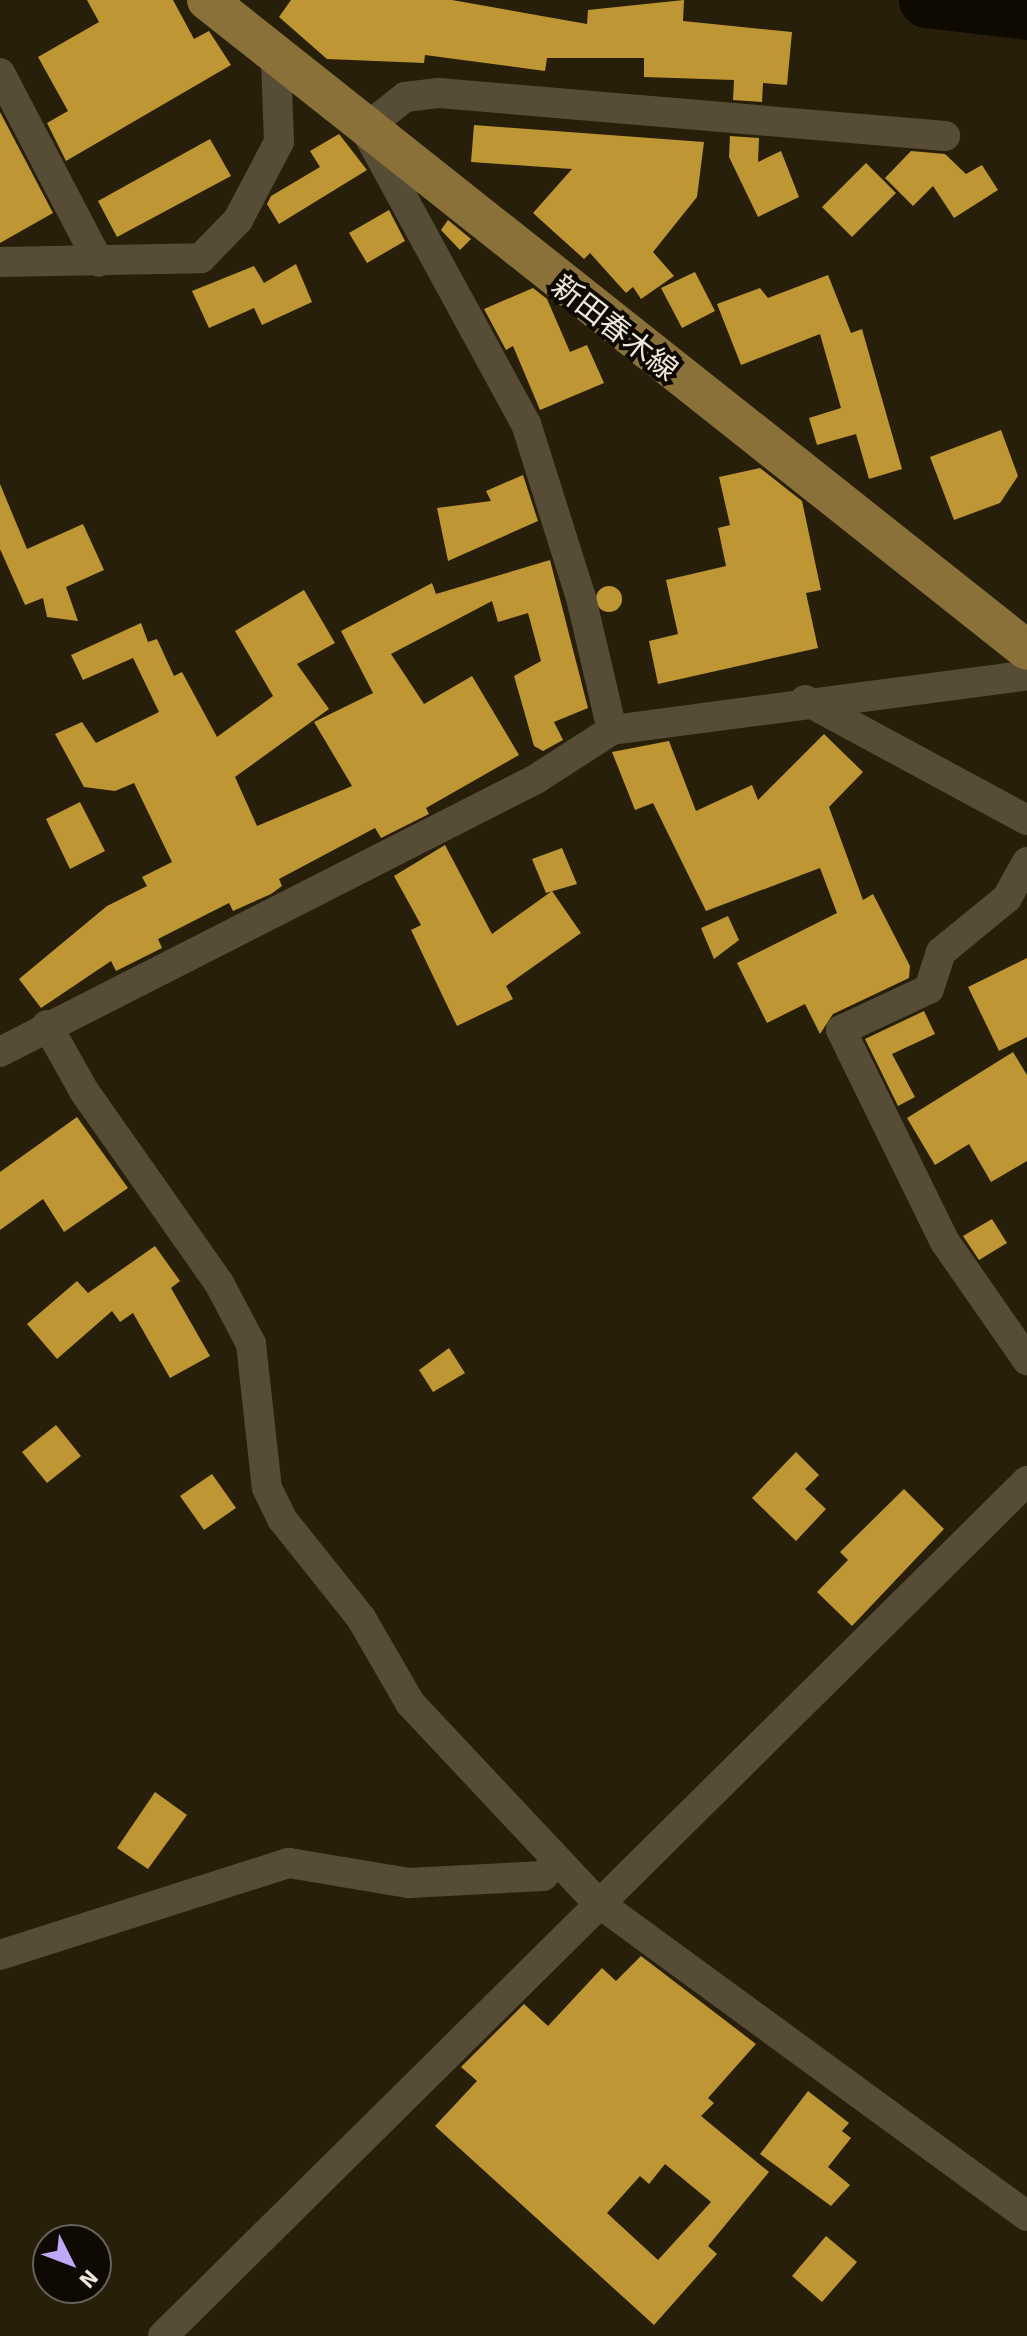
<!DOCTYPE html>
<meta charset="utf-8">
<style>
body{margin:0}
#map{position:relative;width:1027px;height:2336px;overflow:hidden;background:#281f0a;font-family:Signika,"Noto Sans JP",sans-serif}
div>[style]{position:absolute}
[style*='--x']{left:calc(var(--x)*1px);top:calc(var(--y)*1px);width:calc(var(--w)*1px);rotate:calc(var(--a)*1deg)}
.river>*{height:56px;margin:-28px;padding:0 28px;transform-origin:28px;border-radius:28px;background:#0e0901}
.building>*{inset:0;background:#be9633}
.round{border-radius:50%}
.minor>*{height:30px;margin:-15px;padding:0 15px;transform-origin:15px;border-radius:15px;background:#574d37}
.major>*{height:40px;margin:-20px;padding:0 20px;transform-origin:20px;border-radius:20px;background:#897139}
span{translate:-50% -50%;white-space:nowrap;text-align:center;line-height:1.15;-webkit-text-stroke:8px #0e0a03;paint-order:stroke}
.street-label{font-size:30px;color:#ede7db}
.north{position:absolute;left:32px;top:2224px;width:80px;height:80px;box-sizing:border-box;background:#0e0a03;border:2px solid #676259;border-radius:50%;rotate:132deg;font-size:22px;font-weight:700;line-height:32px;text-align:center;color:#ede7db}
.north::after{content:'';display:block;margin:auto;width:28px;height:36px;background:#bda9f5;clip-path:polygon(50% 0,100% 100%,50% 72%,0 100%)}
</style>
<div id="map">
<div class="river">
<div style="--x:927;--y:0;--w:101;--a:6.8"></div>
</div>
<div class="building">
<div style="clip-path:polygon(87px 0,173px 0,194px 39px,209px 31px,231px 65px,66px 161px,47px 123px,68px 111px,38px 57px,99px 22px)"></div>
<div style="clip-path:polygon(291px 0,452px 0,587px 24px,588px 10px,684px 0,683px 21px,792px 32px,787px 85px,763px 83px,762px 102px,733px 100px,734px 80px,644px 77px,644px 58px,547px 58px,545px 71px,425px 55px,424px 63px,327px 59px,279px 17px)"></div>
<div style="clip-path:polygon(0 112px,53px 213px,0 243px)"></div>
<div style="clip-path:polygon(474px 125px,704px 142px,697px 197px,653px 252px,674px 276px,641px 299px,633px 287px,626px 293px,590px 253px,584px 259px,533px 213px,572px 169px,471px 162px)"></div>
<div style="clip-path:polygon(339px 134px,367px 170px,279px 224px,267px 204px,271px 196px,320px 167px,310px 151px)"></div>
<div style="clip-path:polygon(730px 136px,759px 138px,758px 162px,781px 151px,799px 197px,758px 217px,729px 157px)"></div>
<div style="clip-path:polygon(210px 139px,231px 176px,117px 237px,98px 201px)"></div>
<div style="clip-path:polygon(911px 151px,945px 154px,966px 174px,982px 165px,998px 190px,954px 218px,933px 186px,913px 206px,885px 178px)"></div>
<div style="clip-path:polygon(866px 163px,896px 193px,852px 237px,822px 207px)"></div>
<div style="clip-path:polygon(389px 210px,405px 241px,367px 263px,349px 233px)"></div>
<div style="clip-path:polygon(448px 220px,471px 239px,460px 250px,441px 230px)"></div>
<div style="clip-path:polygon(296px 264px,312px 302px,262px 325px,254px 308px,209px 328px,192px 291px,254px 266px,264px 283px)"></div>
<div style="clip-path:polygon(695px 272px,715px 311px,682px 328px,661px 288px)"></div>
<div style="clip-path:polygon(828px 275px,851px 333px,862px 329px,902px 469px,869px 479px,856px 434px,817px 445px,809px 418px,841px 408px,820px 334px,741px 365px,717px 304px,760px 288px,768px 298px)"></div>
<div style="clip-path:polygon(533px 288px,547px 299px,570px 352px,587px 345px,604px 383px,540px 410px,513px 346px,506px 350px,484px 309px)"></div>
<div style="clip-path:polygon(1001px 430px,1018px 476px,1000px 503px,954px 520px,930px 457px)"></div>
<div style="clip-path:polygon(760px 468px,802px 501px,821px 590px,806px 593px,818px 648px,658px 684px,649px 641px,678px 634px,666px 580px,726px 566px,718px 528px,730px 525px,719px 477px)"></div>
<div style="clip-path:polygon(523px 475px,538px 521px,448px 561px,437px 508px,491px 501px,486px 491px)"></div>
<div style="clip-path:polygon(0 484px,27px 549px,83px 524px,104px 570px,66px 587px,78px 621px,47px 617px,43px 598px,25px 605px,0 549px)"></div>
<div style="clip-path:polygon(550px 560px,588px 708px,554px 722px,563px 740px,543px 751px,534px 746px,514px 676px,541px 661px,528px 613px,498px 622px,492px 601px,391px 654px,424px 704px,472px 676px,519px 755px,426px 808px,429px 814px,381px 838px,375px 828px,279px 879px,282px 886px,271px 894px,233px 911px,229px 903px,158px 939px,162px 948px,116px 971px,111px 961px,41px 1008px,19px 979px,107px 906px,147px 886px,142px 877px,172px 862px,134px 783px,115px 791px,84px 787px,55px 734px,82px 722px,96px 743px,159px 712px,133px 658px,83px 680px,71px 655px,141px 623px,148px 642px,157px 639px,174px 676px,182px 672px,217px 737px,273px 696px,235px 631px,304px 590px,335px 643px,297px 664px,329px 709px,235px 777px,257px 826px,352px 786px,314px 722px,373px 693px,341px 631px,432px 583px,436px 594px)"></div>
<div class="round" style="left:596px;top:586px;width:26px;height:26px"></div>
<div style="clip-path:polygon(824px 734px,863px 772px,829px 807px,863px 900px,873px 894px,910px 966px,909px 978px,833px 1014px,820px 1034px,805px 1004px,767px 1023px,737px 963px,837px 913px,820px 868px,706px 911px,653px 803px,635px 810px,612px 752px,669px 741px,696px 811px,752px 785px,758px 800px)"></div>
<div style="clip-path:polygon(80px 802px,105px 851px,70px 869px,46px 819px)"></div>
<div style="clip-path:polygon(445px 845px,492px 934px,552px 891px,581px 933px,506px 986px,513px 999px,457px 1026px,411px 930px,421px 925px,394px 876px)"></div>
<div style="clip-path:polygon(562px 848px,577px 884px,546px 893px,532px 859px)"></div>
<div style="clip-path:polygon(728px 916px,739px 940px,714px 959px,701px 928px)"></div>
<div style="clip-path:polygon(1027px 958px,1027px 1037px,999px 1051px,968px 987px)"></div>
<div style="clip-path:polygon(924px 1011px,935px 1034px,892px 1054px,915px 1097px,898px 1106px,865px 1039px)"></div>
<div style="clip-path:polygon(1013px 1052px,1027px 1075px,1027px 1161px,991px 1182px,969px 1144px,935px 1165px,907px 1118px)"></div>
<div style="clip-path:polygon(77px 1117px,128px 1188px,64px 1232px,43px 1199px,0 1230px,0 1172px)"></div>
<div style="clip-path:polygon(992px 1219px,1007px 1243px,979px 1260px,963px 1236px)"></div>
<div style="clip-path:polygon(155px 1246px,180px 1281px,171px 1288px,210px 1356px,170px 1378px,133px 1313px,120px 1322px,112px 1311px,57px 1359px,27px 1324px,77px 1281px,88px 1293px)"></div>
<div style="clip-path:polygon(449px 1348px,465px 1373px,433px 1392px,419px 1370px)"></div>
<div style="clip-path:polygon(56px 1425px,81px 1456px,47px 1483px,22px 1452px)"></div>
<div style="clip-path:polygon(796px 1452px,819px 1475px,805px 1489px,826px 1509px,796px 1541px,752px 1498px)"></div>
<div style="clip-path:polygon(212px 1474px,236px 1508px,204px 1530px,180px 1496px)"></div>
<div style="clip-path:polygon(904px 1489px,944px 1529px,852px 1626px,817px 1592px,848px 1560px,840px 1552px)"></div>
<div style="clip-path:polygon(155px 1792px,187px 1815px,148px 1869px,117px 1848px)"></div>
<div style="clip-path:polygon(evenodd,641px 1956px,756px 2044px,708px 2098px,714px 2103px,701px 2116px,769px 2172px,708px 2246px,717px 2254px,654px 2325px,435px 2126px,477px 2081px,461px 2067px,524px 2004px,548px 2026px,602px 1968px,616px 1981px,641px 1956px,665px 2164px,711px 2202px,658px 2260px,607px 2213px,640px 2176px,649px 2184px,665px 2164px)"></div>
<div style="clip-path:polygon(808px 2091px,849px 2123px,842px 2131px,851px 2138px,828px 2167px,850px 2185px,831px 2206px,760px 2154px)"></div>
<div style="clip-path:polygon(826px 2236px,857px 2262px,822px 2302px,792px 2276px)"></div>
</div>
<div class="minor">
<div style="--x:0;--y:73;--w:213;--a:62.4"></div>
<div style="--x:0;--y:262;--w:201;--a:-1.1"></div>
<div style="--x:201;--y:258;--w:53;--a:-45.8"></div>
<div style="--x:238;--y:220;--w:88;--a:-62.3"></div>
<div style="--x:279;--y:142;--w:81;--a:-92.1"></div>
<div style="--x:805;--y:700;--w:252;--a:28.4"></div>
<div style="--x:612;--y:730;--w:136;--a:-103.2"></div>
<div style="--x:581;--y:598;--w:182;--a:-107.5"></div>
<div style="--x:526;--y:424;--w:336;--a:-118.6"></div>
<div style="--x:365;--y:129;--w:51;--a:-38.7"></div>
<div style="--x:405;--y:97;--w:34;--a:-7"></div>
<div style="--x:439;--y:93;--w:508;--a:4.86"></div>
<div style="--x:1027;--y:862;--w:41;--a:119.1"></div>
<div style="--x:1007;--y:898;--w:85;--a:140.7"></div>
<div style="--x:941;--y:952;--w:39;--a:108"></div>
<div style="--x:929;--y:989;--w:97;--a:155"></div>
<div style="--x:841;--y:1030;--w:236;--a:63.9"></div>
<div style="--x:945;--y:1242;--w:144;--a:55.2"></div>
<div style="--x:47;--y:1025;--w:76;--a:60.7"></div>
<div style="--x:84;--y:1091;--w:235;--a:54.9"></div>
<div style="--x:219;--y:1283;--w:69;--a:62.3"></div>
<div style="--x:251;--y:1344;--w:145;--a:83.7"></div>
<div style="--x:267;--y:1488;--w:34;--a:64"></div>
<div style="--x:282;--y:1519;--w:127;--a:51.4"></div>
<div style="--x:361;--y:1618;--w:98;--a:60"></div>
<div style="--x:410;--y:1703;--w:272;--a:46.8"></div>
<div style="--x:596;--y:1901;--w:534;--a:36.16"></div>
<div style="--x:0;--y:1052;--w:602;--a:-26.99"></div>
<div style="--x:536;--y:779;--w:90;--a:-32.8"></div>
<div style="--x:612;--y:730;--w:419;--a:-7.5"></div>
<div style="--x:0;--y:1955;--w:303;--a:-17.7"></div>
<div style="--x:289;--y:1863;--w:122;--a:9.5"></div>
<div style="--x:409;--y:1883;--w:134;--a:-3"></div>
<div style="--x:543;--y:1876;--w:21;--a:-47"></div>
<div style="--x:163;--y:2336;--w:1216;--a:-44.7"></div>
</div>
<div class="major">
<div style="--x:207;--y:0;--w:1046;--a:38.4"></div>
</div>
<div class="street-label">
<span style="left:614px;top:329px;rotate:38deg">新田春木線</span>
</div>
<div class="north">N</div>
</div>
